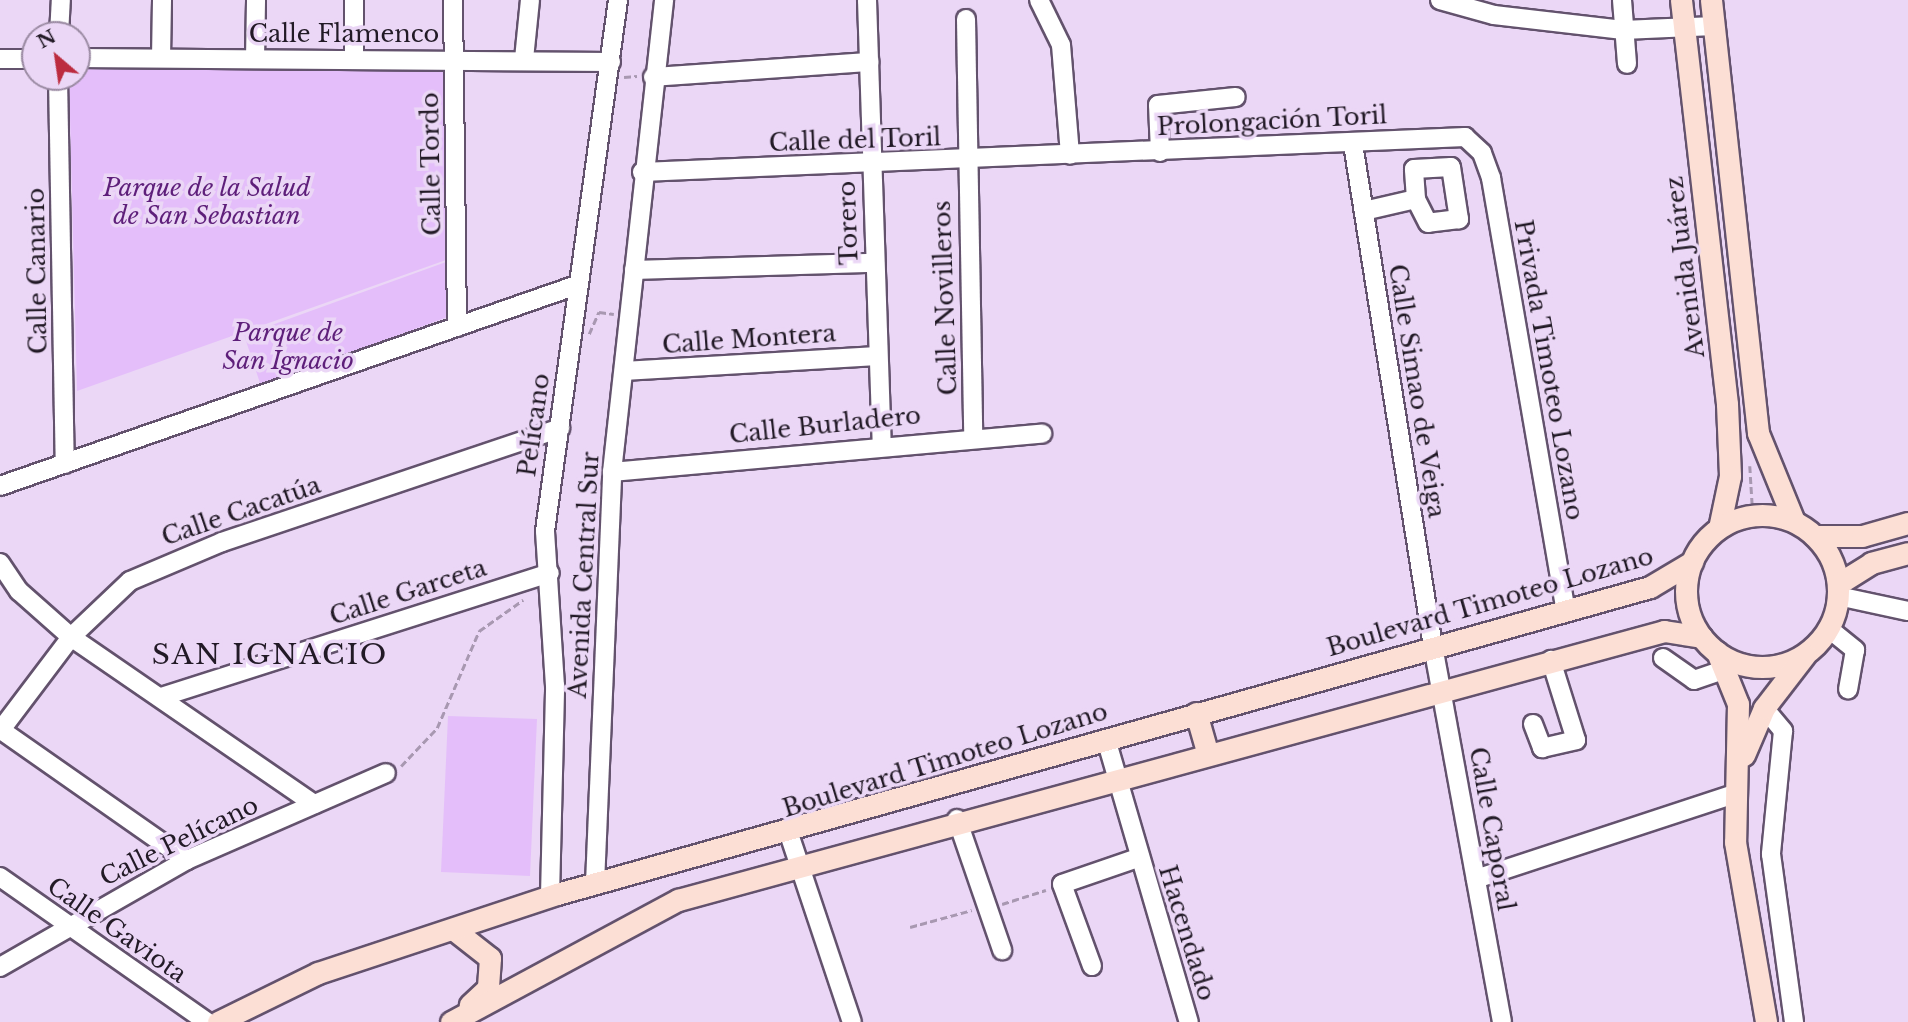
<!DOCTYPE html>
<meta charset="utf-8">
<style>
body{margin:0}
#map{position:relative;width:1908px;height:1022px;overflow:hidden;background:#ebd7f6;font-family:"Libre Baskerville",serif}
div>[style]{position:absolute}
[style*='--x']{left:calc(var(--x)*1px);top:calc(var(--y)*1px);width:calc(var(--w)*1px);rotate:calc(var(--a)*1deg)}
.green>*{inset:0;background:#e4befa}
.path>*{height:2.5px;margin-top:-1.25px;transform-origin:0;background:repeating-linear-gradient(90deg,#a898b1 0 7px,transparent 0 10.5px)}
.roads{filter:drop-shadow(2px 0 #63526d) drop-shadow(-2px 0 #63526d) drop-shadow(0 2px #63526d) drop-shadow(0 -2px #63526d)}
.minor>*{height:18px;margin:-9px;padding:0 9px;transform-origin:9px;border-radius:9px;background:#fff}
.major>*{height:21px;margin:-10.5px;padding:0 10.5px;transform-origin:10.5px;border-radius:10.5px;background:#fcdfd5}
.major>.ring{margin:-10.5px;padding:0;box-sizing:content-box;background:none;border:21px solid #fcdfd5;border-radius:50%}
span{translate:-50% -50%;white-space:nowrap;text-align:center;line-height:1.15;-webkit-text-stroke:7px #ebd7f6;paint-order:stroke}
.street-label{font-size:24px;color:#221a26}
.park-label{font-size:24px;color:#5e1f7a;font-style:italic}
.quarter-label{font-size:28px;color:#221a26;letter-spacing:2px}
.north{position:absolute;left:21px;top:21px;width:70px;height:70px;box-sizing:border-box;background:#ebd7f6;border:2px solid #9b8ba3;border-radius:50%;rotate:331deg;font-size:19px;font-weight:700;line-height:28px;text-align:center;color:#221a26}
.north::after{content:'';display:block;margin:auto;width:24px;height:32px;background:#bc2b3f;clip-path:polygon(50% 0,100% 100%,50% 72%,0 100%)}
</style>
<div id="map">
<div class="green">
<div style="clip-path:polygon(77px 65px,443px 70px,446px 260px,77px 391px,69px 77px,77px 77px)"></div>
<div style="clip-path:polygon(446px 262px,450px 316px,261px 386px,244px 335px)"></div>
<div style="clip-path:polygon(448px 716px,537px 719px,530px 876px,441px 872px)"></div>
</div>
<div class="path">
<div style="--x:624;--y:77;--w:13;--a:-4"></div>
<div style="--x:589;--y:334;--w:24;--a:-66"></div>
<div style="--x:599;--y:312;--w:15;--a:8"></div>
<div style="--x:1750;--y:466;--w:49;--a:86.5"></div>
<div style="--x:401;--y:766;--w:52;--a:-46.5"></div>
<div style="--x:437;--y:728;--w:106;--a:-66.6"></div>
<div style="--x:479;--y:631;--w:54;--a:-35.2"></div>
<div style="--x:1002;--y:904;--w:46;--a:-17.7"></div>
<div style="--x:910;--y:927;--w:64;--a:-15.3"></div>
</div>
<div class="roads">
<div class="minor">
<div style="--x:453;--y:0;--w:327;--a:89.3"></div>
<div style="--x:867;--y:0;--w:443;--a:88.1"></div>
<div style="--x:1039;--y:0;--w:50;--a:63.9"></div>
<div style="--x:1061;--y:45;--w:110;--a:85.3"></div>
<div style="--x:1440;--y:0;--w:56;--a:15.5"></div>
<div style="--x:1494;--y:15;--w:130;--a:6.6"></div>
<div style="--x:1623;--y:30;--w:91;--a:-2.5"></div>
<div style="--x:1622;--y:0;--w:64;--a:85.5"></div>
<div style="--x:966;--y:19;--w:416;--a:89"></div>
<div style="--x:59;--y:35;--w:35;--a:-87"></div>
<div style="--x:354;--y:57;--w:57;--a:-90"></div>
<div style="--x:77;--y:58;--w:534;--a:0.43"></div>
<div style="--x:161;--y:58;--w:58;--a:-89"></div>
<div style="--x:0;--y:59;--w:35;--a:0"></div>
<div style="--x:255;--y:59;--w:59;--a:-89"></div>
<div style="--x:524;--y:59;--w:59;--a:-84.2"></div>
<div style="--x:58;--y:77;--w:387;--a:89"></div>
<div style="--x:653;--y:77;--w:217;--a:-4"></div>
<div style="--x:1353;--y:144;--w:508;--a:80.95"></div>
<div style="--x:1433;--y:646;--w:382;--a:79.6"></div>
<div style="--x:1160;--y:152;--w:47;--a:-92.4"></div>
<div style="--x:1158;--y:105;--w:78;--a:-5.9"></div>
<div style="--x:1451;--y:167;--w:53;--a:81.3"></div>
<div style="--x:1459;--y:219;--w:31;--a:173"></div>
<div style="--x:1428;--y:223;--w:27;--a:-117"></div>
<div style="--x:1416;--y:199;--w:30;--a:-94"></div>
<div style="--x:1414;--y:169;--w:37;--a:-3"></div>
<div style="--x:642;--y:172;--w:824;--a:-2.44"></div>
<div style="--x:1465;--y:137;--w:23;--a:43"></div>
<div style="--x:1482;--y:153;--w:27;--a:70"></div>
<div style="--x:1491;--y:178;--w:438;--a:80.2"></div>
<div style="--x:1364;--y:211;--w:53;--a:-13"></div>
<div style="--x:634;--y:270;--w:240;--a:-1.7"></div>
<div style="--x:624;--y:371;--w:253;--a:-3.4"></div>
<div style="--x:612;--y:472;--w:432;--a:-5.1"></div>
<div style="--x:0;--y:486;--w:611;--a:-19.21"></div>
<div style="--x:0;--y:563;--w:34;--a:56"></div>
<div style="--x:19;--y:591;--w:69;--a:41.5"></div>
<div style="--x:71;--y:637;--w:295;--a:34.5"></div>
<div style="--x:1838;--y:596;--w:72;--a:12.1"></div>
<div style="--x:1828;--y:628;--w:35;--a:39"></div>
<div style="--x:1855;--y:650;--w:40;--a:100"></div>
<div style="--x:1663;--y:658;--w:38;--a:35"></div>
<div style="--x:1694;--y:680;--w:34;--a:-19"></div>
<div style="--x:161;--y:697;--w:408;--a:-17.7"></div>
<div style="--x:1764;--y:708;--w:30;--a:50"></div>
<div style="--x:1783;--y:731;--w:124;--a:95.6"></div>
<div style="--x:1771;--y:854;--w:170;--a:82.2"></div>
<div style="--x:1533;--y:724;--w:26;--a:69"></div>
<div style="--x:1542;--y:748;--w:35;--a:-13"></div>
<div style="--x:1576;--y:740;--w:84;--a:-107.4"></div>
<div style="--x:1;--y:730;--w:227;--a:35"></div>
<div style="--x:0;--y:731;--w:118;--a:-52.9"></div>
<div style="--x:71;--y:637;--w:81;--a:-43.5"></div>
<div style="--x:130;--y:581;--w:100;--a:-23"></div>
<div style="--x:222;--y:542;--w:357;--a:-18.6"></div>
<div style="--x:1106;--y:739;--w:295;--a:73.7"></div>
<div style="--x:957;--y:819;--w:139;--a:71"></div>
<div style="--x:789;--y:834;--w:198;--a:71.5"></div>
<div style="--x:0;--y:877;--w:253;--a:35"></div>
<div style="--x:1476;--y:879;--w:273;--a:-18.2"></div>
<div style="--x:595;--y:884;--w:412;--a:-87.6"></div>
<div style="--x:612;--y:472;--w:475;--a:-83.7"></div>
<div style="--x:550;--y:896;--w:210;--a:-88.6"></div>
<div style="--x:555;--y:686;--w:155;--a:-93.7"></div>
<div style="--x:545;--y:531;--w:536;--a:-82.17"></div>
<div style="--x:1092;--y:966;--w:87;--a:-110.1"></div>
<div style="--x:1062;--y:884;--w:80;--a:-18.9"></div>
<div style="--x:0;--y:967;--w:215;--a:-29.8"></div>
<div style="--x:187;--y:860;--w:217;--a:-23.6"></div>
</div>
<div class="major">
<div style="--x:1681;--y:0;--w:407;--a:83.5"></div>
<div style="--x:1727;--y:404;--w:72;--a:87.6"></div>
<div style="--x:1730;--y:476;--w:53;--a:101.9"></div>
<div style="--x:1711;--y:0;--w:436;--a:83.8"></div>
<div style="--x:1758;--y:433;--w:95;--a:67.8"></div>
<div class="ring" style="left:1686px;top:515px;width:131px;height:131px"></div>
<div style="--x:1815;--y:536;--w:47;--a:0"></div>
<div style="--x:1862;--y:536;--w:48;--a:-15.8"></div>
<div style="--x:1838;--y:584;--w:39;--a:-32"></div>
<div style="--x:1871;--y:563;--w:38;--a:-15"></div>
<div style="--x:1717;--y:652;--w:56;--a:68"></div>
<div style="--x:1738;--y:704;--w:138;--a:91.2"></div>
<div style="--x:1735;--y:842;--w:183;--a:80.2"></div>
<div style="--x:1196;--y:713;--w:40;--a:74"></div>
<div style="--x:1744;--y:755;--w:51;--a:-66.9"></div>
<div style="--x:1764;--y:708;--w:67;--a:-52.3"></div>
<div style="--x:453;--y:929;--w:47;--a:38.1"></div>
<div style="--x:490;--y:958;--w:30;--a:94"></div>
<div style="--x:488;--y:988;--w:25;--a:137"></div>
<div style="--x:218;--y:1022;--w:111;--a:-26.1"></div>
<div style="--x:318;--y:973;--w:252;--a:-18.3"></div>
<div style="--x:557;--y:894;--w:1135;--a:-15.69"></div>
<div style="--x:1650;--y:587;--w:49;--a:-30.8"></div>
<div style="--x:451;--y:1022;--w:258;--a:-28.3"></div>
<div style="--x:678;--y:900;--w:1022;--a:-15.26"></div>
<div style="--x:1664;--y:631;--w:38;--a:9"></div>
</div>
</div>
<div class="street-label">
<span style="left:344px;top:34px">Calle Flamenco</span>
<span style="left:1272px;top:121px;rotate:-3deg">Prolongación Toril</span>
<span style="left:855px;top:140px;rotate:-2deg">Calle del Toril</span>
<span style="left:431px;top:164px;rotate:-91deg">Calle Tordo</span>
<span style="left:848px;top:223px;rotate:-92deg">Torero</span>
<span style="left:1685px;top:267px;rotate:-97deg">Avenida Juárez</span>
<span style="left:37px;top:271px;rotate:-91deg">Calle Canario</span>
<span style="left:945px;top:298px;rotate:-92deg">Calle Novilleros</span>
<span style="left:749px;top:339px;rotate:-4deg">Calle Montera</span>
<span style="left:1549px;top:370px;rotate:80deg">Privada Timoteo Lozano</span>
<span style="left:1417px;top:391px;rotate:81deg">Calle Simao de Veiga</span>
<span style="left:534px;top:425px;rotate:-82deg">Pelícano</span>
<span style="left:825px;top:425px;rotate:-6deg">Calle Burladero</span>
<span style="left:241px;top:511px;rotate:-19deg">Calle Cacatúa</span>
<span style="left:584px;top:575px;rotate:-87deg">Avenida Central Sur</span>
<span style="left:408px;top:592px;rotate:-18deg">Calle Garceta</span>
<span style="left:1490px;top:602px;rotate:-16deg">Boulevard Timoteo Lozano</span>
<span style="left:945px;top:760px;rotate:-17deg">Boulevard Timoteo Lozano</span>
<span style="left:1492px;top:829px;rotate:80deg">Calle Caporal</span>
<span style="left:179px;top:841px;rotate:-26deg">Calle Pelícano</span>
<span style="left:117px;top:930px;rotate:35deg">Calle Gaviota</span>
<span style="left:1187px;top:933px;rotate:73deg">Hacendado</span>
</div>
<div class="park-label">
<span style="left:207px;top:202px">Parque de la Salud<br>de San Sebastian</span>
<span style="left:288px;top:347px">Parque de<br>San Ignacio</span>
</div>
<div class="quarter-label">
<span style="left:270px;top:655px">SAN IGNACIO</span>
</div>
<div class="north">N</div>
</div>
